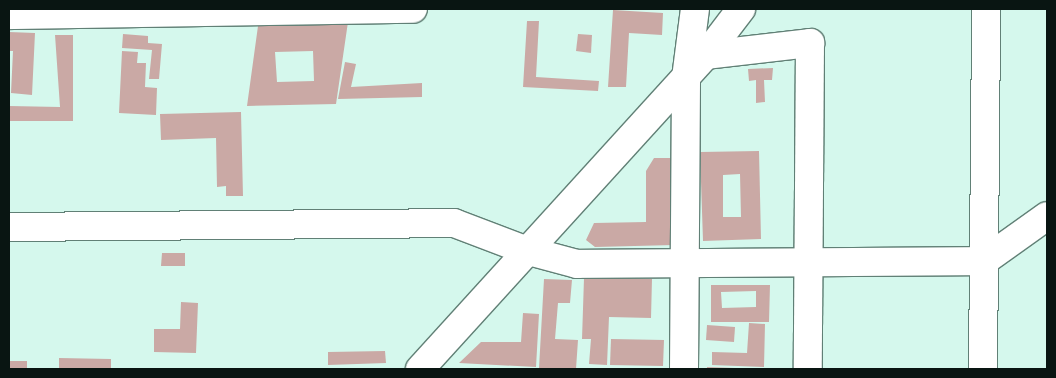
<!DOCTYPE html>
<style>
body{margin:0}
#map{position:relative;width:1056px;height:378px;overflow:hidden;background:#d5f8ed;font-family:"Titillium Web",sans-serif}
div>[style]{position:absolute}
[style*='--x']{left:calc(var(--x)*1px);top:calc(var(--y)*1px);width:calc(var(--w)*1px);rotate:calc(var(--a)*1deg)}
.building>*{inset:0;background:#caa9a5}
.roads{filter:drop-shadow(1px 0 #618076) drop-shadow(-1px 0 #618076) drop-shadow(0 1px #618076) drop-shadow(0 -1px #618076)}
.street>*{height:28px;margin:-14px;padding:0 14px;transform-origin:14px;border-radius:14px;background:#fff}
span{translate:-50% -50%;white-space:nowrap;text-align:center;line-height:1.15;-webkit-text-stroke:5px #f7fefc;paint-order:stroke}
.frame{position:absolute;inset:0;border:10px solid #091512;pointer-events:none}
</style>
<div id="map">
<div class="building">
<div style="clip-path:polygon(613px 10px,663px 13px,662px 35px,629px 33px,626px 87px,608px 87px)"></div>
<div style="clip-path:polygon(527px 21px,539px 21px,536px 77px,599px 81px,598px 91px,523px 87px)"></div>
<div style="clip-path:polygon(evenodd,348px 22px,336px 104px,247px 106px,258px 26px,348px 22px,313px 51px,314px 81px,277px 82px,275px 52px,313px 51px)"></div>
<div style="clip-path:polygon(9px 32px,35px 33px,32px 95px,11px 93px,13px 51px,9px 51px)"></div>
<div style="clip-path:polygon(123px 34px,148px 36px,148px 43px,162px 44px,159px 79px,149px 79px,152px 50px,122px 48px)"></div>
<div style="clip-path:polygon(578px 34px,592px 35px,591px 53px,576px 51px)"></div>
<div style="clip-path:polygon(55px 35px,73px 35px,73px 121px,9px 121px,9px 106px,60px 107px)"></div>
<div style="clip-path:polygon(122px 51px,138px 52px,137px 63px,146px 63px,145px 87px,157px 88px,156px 115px,119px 113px)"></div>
<div style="clip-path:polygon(345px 62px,356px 64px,351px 87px,422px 83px,422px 97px,338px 99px)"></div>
<div style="clip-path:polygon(773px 68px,772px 80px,764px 80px,765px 102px,756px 103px,756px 80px,749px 81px,748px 69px)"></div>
<div style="clip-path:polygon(241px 112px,243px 196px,226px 196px,226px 186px,217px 187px,216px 138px,161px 140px,160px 114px)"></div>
<div style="clip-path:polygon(evenodd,759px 151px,761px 239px,703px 241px,700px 152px,759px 151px,740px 174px,741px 217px,723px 217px,723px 175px,740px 174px)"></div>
<div style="clip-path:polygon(654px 158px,674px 158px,674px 245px,595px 247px,586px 240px,594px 223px,646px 222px,646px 171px)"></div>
<div style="clip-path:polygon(162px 253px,185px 253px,185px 266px,161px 266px)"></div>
<div style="clip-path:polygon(584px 278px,652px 279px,651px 318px,609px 317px,607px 365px,589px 364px,591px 339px,582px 339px)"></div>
<div style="clip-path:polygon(544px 279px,572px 280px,570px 303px,558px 303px,555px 339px,578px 340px,576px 369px,539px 368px)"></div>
<div style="clip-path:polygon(evenodd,711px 285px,770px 285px,769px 322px,711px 322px,711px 285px,756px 291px,756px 307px,722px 308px,721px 292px,756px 291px)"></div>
<div style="clip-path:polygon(181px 302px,198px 303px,196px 353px,154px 352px,154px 329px,180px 329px)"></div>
<div style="clip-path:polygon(523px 313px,539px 314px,536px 367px,459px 363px,481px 342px,521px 342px)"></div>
<div style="clip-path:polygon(749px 323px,765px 324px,764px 367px,712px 365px,712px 352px,747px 353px)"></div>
<div style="clip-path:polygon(707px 325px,735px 327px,734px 342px,706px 340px)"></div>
<div style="clip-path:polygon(611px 339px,664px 340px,663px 366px,610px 365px)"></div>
<div style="clip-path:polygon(385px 351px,386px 363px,328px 365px,328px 352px)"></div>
<div style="clip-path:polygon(59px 358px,111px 359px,111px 369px,59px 369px)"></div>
<div style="clip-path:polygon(9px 361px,27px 361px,27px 369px,9px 369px)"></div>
<div style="clip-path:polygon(707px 367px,735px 368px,735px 369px,707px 369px)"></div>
</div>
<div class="roads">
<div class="street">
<div style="--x:9;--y:15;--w:404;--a:-0.9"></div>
<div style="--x:706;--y:55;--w:105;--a:-6.6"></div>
<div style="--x:810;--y:43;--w:326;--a:90.4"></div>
<div style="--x:9;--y:227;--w:445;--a:-0.5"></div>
<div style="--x:454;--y:223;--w:76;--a:20.8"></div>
<div style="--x:525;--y:250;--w:54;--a:15.1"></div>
<div style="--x:577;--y:264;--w:407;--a:-0.4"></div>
<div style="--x:984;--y:261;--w:77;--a:-35.5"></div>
<div style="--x:420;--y:369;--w:425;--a:-47.7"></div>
<div style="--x:706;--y:55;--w:58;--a:-52.7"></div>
<div style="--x:684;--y:369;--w:291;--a:-89.6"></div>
<div style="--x:686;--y:78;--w:70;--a:-82.6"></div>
<div style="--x:983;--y:369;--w:360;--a:-89.5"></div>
</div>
</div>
<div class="frame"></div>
</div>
